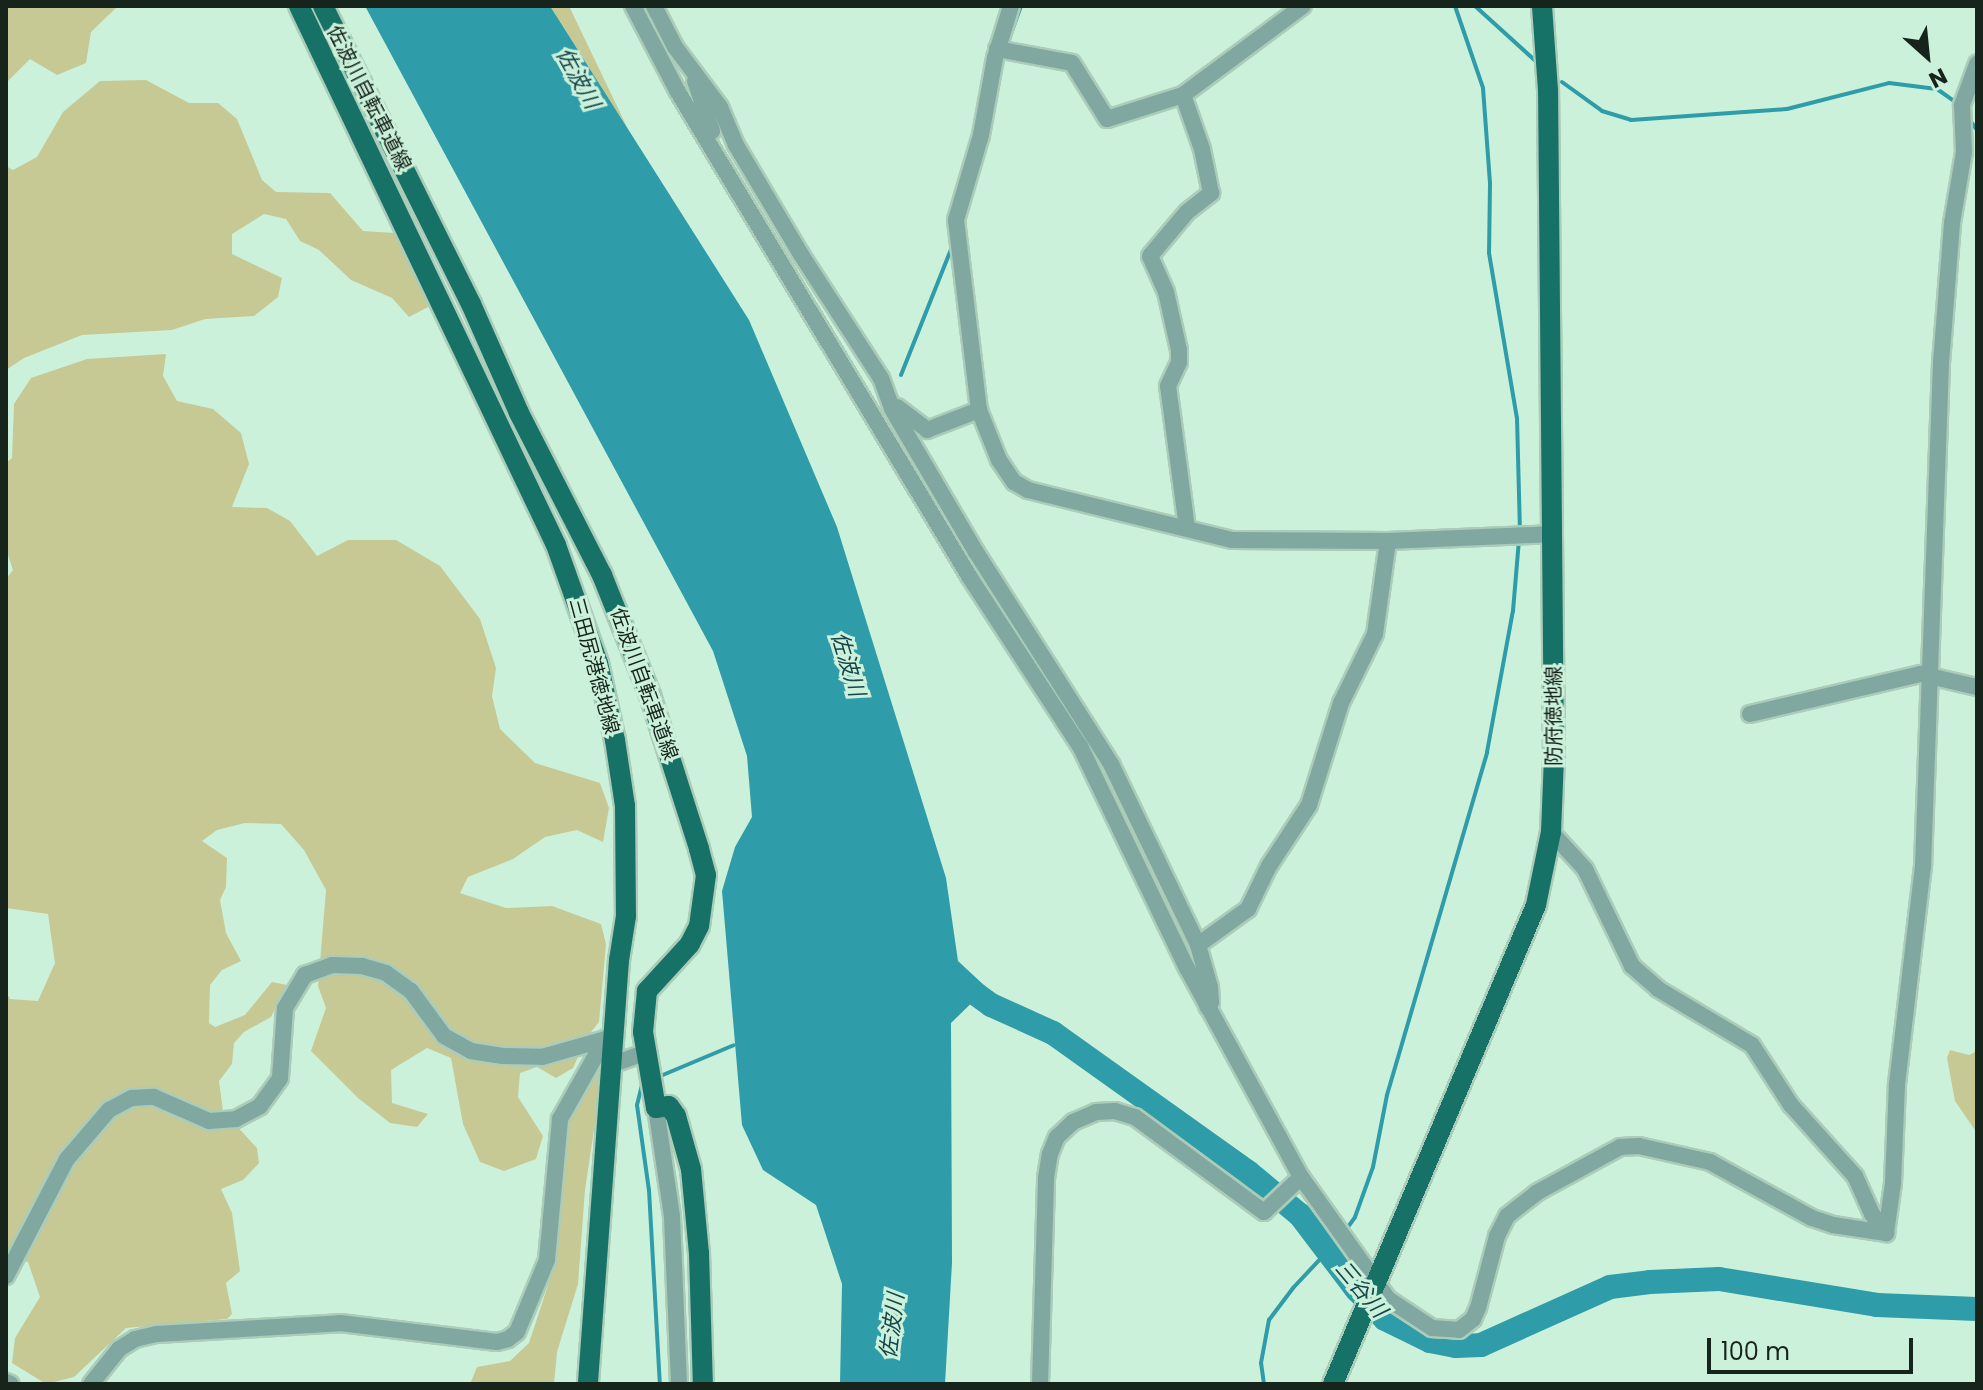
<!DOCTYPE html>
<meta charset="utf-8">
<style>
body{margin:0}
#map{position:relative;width:1983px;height:1390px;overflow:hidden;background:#ccf1da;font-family:Poppins,"Noto Sans JP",sans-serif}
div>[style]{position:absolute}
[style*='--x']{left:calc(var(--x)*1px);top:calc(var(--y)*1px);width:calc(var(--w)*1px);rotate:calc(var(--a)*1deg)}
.green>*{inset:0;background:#c7c995}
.water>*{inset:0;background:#2e9ca9}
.stream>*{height:4px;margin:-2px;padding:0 2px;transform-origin:2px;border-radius:2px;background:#2e9ca9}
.river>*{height:24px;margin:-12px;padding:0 12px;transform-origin:12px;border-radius:12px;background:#2e9ca9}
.roads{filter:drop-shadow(2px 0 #abccb8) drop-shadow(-2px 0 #abccb8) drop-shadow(0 2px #abccb8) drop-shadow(0 -2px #abccb8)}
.minor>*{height:16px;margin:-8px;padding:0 8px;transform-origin:8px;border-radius:8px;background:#80a7a0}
.major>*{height:20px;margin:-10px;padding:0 10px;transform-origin:10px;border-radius:10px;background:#167166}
span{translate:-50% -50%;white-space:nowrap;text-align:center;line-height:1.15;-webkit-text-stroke:6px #ccf1da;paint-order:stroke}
.street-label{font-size:20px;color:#16241b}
.water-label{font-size:22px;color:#16454b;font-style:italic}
.frame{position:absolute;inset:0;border:8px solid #16241b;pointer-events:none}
.north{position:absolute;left:1887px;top:16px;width:80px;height:80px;-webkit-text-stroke:6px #ccf1da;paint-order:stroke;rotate:153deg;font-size:22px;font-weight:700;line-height:32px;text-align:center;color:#16241b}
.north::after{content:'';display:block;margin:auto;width:28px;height:36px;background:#16241b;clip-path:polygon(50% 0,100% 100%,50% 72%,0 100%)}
.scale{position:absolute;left:1707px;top:1338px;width:206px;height:36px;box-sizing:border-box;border:4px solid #16241b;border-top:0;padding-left:10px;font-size:24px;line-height:28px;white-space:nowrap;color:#16241b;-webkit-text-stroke:6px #ccf1da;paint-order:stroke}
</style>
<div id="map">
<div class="green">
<div style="clip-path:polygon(6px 6px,118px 6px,91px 32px,86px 63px,57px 75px,30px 59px,6px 83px)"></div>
<div style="clip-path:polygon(550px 6px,569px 6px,628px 129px)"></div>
<div style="clip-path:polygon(146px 80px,189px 103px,218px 103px,237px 119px,262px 180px,276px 192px,330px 193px,363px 231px,395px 233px,430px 306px,409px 317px,392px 298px,351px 280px,319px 250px,300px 241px,286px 219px,264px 214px,232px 234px,232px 254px,282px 278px,278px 297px,254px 316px,205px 319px,172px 330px,82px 335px,24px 358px,6px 370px,6px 166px,13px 170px,37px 157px,63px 112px,100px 81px)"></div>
<div style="clip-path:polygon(166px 354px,163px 376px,177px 401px,213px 409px,241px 433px,249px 464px,232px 507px,267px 508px,290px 521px,317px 556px,348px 540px,396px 540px,440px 566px,480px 619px,496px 668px,492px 696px,500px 729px,535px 763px,600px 783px,609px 808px,603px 842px,577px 830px,545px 837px,513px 859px,468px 877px,460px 893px,506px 908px,552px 906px,601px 924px,606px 944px,599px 1022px,587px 1037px,573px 1068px,556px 1078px,537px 1067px,520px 1073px,518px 1097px,543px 1136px,536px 1159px,504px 1171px,480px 1162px,463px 1124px,451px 1058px,427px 1048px,391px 1070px,392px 1103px,428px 1114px,417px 1127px,390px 1123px,358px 1098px,311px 1051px,326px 1008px,318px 986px,326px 890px,304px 850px,281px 824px,245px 823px,217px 830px,202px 841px,227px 858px,226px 887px,220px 900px,226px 933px,241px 961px,222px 970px,210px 985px,209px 1023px,215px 1027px,245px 1015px,272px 982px,287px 985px,271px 1017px,244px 1032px,234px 1043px,232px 1064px,219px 1081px,223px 1111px,257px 1148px,259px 1163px,243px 1180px,221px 1189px,232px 1213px,240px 1271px,226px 1283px,232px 1314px,227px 1319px,126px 1328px,74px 1377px,46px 1384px,12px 1363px,15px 1338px,40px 1297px,28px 1262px,6px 1259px,6px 992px,10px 999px,38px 1001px,55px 963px,48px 914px,6px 908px,6px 579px,13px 570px,6px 549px,6px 463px,12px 458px,14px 404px,31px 378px,87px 359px)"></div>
<div style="clip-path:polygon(1950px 1050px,1969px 1055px,1977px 1051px,1977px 1133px,1955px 1101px,1947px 1058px)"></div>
<div style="clip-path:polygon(590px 1069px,602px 1076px,585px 1190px,578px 1284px,557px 1352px,554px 1384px,470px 1384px,477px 1367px,510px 1361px,529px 1343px,556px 1261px,563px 1139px)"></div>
</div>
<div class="water">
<div style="clip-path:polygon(365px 6px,550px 6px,749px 320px,837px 527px,946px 878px,958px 961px,987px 988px,951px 1023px,952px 1263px,945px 1384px,840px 1384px,842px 1284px,816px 1205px,763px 1170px,742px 1125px,722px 891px,735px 847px,752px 817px,747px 756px,713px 651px)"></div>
</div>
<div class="stream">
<div style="--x:1455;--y:6;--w:87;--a:71.1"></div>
<div style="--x:1483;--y:88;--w:96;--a:85.8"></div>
<div style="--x:1490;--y:184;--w:69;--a:90.8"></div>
<div style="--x:1489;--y:253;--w:167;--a:80.4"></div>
<div style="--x:1517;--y:418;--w:114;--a:88.5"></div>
<div style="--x:1475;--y:6;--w:86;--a:42.2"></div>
<div style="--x:1009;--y:39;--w:35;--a:-70"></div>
<div style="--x:1562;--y:82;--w:49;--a:35.9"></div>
<div style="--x:1602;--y:111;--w:30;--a:17"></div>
<div style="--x:1631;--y:120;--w:156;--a:-4"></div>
<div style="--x:1787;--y:109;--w:105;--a:-14.3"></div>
<div style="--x:1889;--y:83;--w:48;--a:7.1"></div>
<div style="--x:1937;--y:89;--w:21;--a:35"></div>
<div style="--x:1969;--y:119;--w:14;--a:54"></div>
<div style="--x:968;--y:206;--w:40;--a:-74"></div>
<div style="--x:901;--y:375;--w:141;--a:-68.3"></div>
<div style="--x:658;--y:1077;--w:82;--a:-22.8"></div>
<div style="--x:646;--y:1083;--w:4;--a:153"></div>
<div style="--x:642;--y:1085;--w:21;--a:104"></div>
<div style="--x:637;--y:1105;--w:86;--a:82"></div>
<div style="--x:649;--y:1190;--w:194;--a:86.8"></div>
<div style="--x:1345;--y:1231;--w:17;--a:-54"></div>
<div style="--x:1355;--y:1217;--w:53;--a:-70.2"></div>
<div style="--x:1373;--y:1167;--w:73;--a:-79"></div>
<div style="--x:1387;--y:1095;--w:357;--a:-73.7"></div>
<div style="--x:1487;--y:752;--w:143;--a:-79.6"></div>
<div style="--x:1513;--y:611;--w:71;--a:-85.2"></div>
<div style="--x:1264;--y:1384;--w:21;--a:-98"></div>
<div style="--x:1261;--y:1363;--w:44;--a:-79.5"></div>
<div style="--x:1269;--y:1320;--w:40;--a:-53"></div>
<div style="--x:1293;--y:1288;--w:69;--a:-46.8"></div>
</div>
<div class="river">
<div style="--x:954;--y:978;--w:46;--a:36.1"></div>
<div style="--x:991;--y:1005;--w:68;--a:24.3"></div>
<div style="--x:1053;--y:1033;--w:239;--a:35.5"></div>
<div style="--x:1248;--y:1172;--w:67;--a:39.6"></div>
<div style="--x:1300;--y:1215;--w:94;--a:52.8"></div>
<div style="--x:1357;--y:1290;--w:40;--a:46"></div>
<div style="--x:1385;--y:1319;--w:50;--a:26.1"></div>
<div style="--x:1430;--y:1341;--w:26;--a:11"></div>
<div style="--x:1456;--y:1346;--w:25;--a:-2"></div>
<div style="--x:1481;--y:1345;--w:141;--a:-24.2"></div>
<div style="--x:1610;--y:1287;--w:40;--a:-7.1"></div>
<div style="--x:1650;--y:1282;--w:69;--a:-2.5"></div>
<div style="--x:1719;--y:1279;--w:160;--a:9.3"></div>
<div style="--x:1877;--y:1305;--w:100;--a:2.3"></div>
</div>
<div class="roads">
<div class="minor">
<div style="--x:633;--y:6;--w:97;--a:62.4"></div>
<div style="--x:678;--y:92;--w:565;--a:58.98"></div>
<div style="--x:969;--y:576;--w:203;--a:56.9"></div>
<div style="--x:1080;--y:746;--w:246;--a:64.3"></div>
<div style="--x:1187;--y:968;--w:238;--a:61.4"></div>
<div style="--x:1301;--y:1177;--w:150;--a:54.5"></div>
<div style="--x:1388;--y:1299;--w:53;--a:33.4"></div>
<div style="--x:1432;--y:1328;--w:27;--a:4"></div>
<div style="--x:1459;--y:1330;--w:18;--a:-38"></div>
<div style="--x:1473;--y:1319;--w:12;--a:-66"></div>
<div style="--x:1478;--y:1308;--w:74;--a:-75.2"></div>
<div style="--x:1497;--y:1236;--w:22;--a:-63"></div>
<div style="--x:1507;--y:1216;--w:37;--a:-38"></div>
<div style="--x:1536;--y:1193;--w:96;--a:-28.7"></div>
<div style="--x:1620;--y:1147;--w:19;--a:-3"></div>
<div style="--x:1639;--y:1146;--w:73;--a:12.7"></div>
<div style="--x:1710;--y:1162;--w:116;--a:28.8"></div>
<div style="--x:1812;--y:1218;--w:22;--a:18"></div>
<div style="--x:1833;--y:1225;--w:54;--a:8.6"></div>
<div style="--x:654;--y:6;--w:46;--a:62.9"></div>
<div style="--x:675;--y:47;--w:75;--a:53.1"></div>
<div style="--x:720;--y:107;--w:41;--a:67.2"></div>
<div style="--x:736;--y:145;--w:126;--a:59.3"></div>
<div style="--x:800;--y:253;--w:149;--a:57.1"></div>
<div style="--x:881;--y:378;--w:33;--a:70"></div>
<div style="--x:892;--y:409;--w:166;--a:59.6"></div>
<div style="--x:976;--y:552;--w:251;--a:57.5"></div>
<div style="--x:1111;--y:764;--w:201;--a:64.3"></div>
<div style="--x:1198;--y:945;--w:44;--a:74.1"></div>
<div style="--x:1210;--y:987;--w:15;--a:86"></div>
<div style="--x:1211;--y:1002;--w:6;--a:129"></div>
<div style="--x:1011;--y:6;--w:54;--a:107.1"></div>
<div style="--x:995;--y:58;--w:78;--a:100.3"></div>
<div style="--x:981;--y:135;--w:89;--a:106.4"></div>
<div style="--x:956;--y:220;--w:191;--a:83.1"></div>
<div style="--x:979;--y:410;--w:54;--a:68.2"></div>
<div style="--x:999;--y:460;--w:27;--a:56"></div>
<div style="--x:1014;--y:482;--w:16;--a:30"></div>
<div style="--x:1028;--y:490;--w:210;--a:13.8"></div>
<div style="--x:1232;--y:540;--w:156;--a:0.4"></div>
<div style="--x:1388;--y:541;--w:165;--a:-2.4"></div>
<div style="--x:997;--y:49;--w:76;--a:10.6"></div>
<div style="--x:1072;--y:63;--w:66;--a:58"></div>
<div style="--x:1107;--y:119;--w:80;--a:-17.5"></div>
<div style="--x:695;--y:81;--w:53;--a:71.2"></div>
<div style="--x:897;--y:407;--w:38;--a:37"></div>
<div style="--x:927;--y:430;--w:56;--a:-21"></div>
<div style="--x:1187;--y:528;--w:143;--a:-97.6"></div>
<div style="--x:1168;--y:386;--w:26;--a:-65"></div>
<div style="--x:1179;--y:362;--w:12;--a:-90"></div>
<div style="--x:1179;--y:350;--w:59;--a:-102.6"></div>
<div style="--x:1166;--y:292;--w:39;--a:-114"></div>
<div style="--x:1150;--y:256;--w:57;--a:-49.9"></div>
<div style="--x:1187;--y:212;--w:31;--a:-38"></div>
<div style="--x:1211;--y:193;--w:45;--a:-101.6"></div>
<div style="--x:1202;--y:149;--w:57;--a:-109.4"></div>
<div style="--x:1183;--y:95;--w:149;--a:-36.6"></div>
<div style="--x:1750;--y:714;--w:176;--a:-13.2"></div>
<div style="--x:1921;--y:674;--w:57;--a:13.1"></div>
<div style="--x:1551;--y:832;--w:50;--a:47.4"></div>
<div style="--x:1585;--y:869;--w:108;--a:64.1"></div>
<div style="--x:1632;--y:966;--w:35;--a:41"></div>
<div style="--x:1658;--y:989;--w:109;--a:30.8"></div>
<div style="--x:1752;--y:1045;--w:72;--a:57"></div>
<div style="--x:1791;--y:1105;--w:96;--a:48"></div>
<div style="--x:1855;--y:1176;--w:42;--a:65.9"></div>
<div style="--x:1872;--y:1214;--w:24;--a:54"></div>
<div style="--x:1198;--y:945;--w:62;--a:-35.8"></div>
<div style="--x:1248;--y:909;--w:48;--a:-64"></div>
<div style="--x:1269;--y:866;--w:73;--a:-56.7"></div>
<div style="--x:1309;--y:805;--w:107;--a:-72.6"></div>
<div style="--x:1341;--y:703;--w:77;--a:-63.8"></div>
<div style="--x:1375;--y:634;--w:94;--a:-82"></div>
<div style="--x:611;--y:1065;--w:38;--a:-20"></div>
<div style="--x:656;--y:1108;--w:110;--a:81.6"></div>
<div style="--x:672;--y:1217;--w:167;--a:87.6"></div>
<div style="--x:1886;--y:1233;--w:50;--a:-82"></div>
<div style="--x:1893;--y:1183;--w:99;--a:-87.7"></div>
<div style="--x:1897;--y:1084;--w:220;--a:-83.2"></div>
<div style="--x:1923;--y:866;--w:503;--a:-87.95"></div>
<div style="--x:1941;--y:363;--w:140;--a:-85.5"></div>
<div style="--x:1952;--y:223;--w:72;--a:-80.4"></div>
<div style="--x:1964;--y:152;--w:47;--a:-92.4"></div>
<div style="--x:1962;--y:105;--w:44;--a:-69.9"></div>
<div style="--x:6;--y:1276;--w:132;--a:-62.5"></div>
<div style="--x:67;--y:1159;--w:65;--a:-49.4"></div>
<div style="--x:109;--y:1110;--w:26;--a:-28"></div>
<div style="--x:132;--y:1098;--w:22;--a:-3"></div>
<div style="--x:154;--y:1097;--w:60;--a:23.6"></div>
<div style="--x:209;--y:1121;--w:27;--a:-4"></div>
<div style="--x:236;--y:1119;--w:27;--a:-28"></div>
<div style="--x:260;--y:1106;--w:34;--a:-54"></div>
<div style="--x:280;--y:1078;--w:70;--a:-85.9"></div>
<div style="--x:285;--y:1008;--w:39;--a:-59"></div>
<div style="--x:305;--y:975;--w:29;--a:-20"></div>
<div style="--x:332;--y:965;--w:30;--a:2"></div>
<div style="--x:362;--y:966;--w:25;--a:16"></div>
<div style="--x:386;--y:973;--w:31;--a:36"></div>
<div style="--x:411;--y:991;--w:56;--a:53.7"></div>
<div style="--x:444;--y:1036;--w:31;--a:29"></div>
<div style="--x:471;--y:1051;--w:32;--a:9"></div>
<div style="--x:503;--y:1056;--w:39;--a:1"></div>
<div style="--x:542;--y:1057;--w:62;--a:-15.8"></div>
<div style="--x:6;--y:1382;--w:5;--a:22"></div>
<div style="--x:91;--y:1384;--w:45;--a:-51.3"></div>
<div style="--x:119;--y:1349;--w:19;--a:-32"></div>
<div style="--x:135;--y:1339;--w:23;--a:-13"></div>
<div style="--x:157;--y:1334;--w:183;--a:-3.4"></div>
<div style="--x:340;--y:1323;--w:158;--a:6.9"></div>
<div style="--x:497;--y:1342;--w:11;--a:-15"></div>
<div style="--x:508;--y:1339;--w:11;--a:-38"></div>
<div style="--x:517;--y:1332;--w:78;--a:-67.4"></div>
<div style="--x:547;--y:1260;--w:142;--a:-84.7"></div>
<div style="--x:560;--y:1119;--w:92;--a:-60.6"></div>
<div style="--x:1040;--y:1384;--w:206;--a:-88.3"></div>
<div style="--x:1046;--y:1178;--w:24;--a:-81"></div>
<div style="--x:1050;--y:1154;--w:18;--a:-68"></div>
<div style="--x:1057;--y:1137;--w:22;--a:-43"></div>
<div style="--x:1073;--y:1122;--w:25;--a:-23"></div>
<div style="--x:1096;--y:1112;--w:19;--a:-3"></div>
<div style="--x:1115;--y:1111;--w:21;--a:17"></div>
<div style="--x:1135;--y:1117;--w:160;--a:36.4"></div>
<div style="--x:1264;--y:1212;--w:51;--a:-43.4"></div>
</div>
<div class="major">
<div style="--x:299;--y:6;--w:597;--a:64.51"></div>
<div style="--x:556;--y:545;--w:125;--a:70.4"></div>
<div style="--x:598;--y:663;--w:79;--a:77.6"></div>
<div style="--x:615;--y:740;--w:67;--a:81.4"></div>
<div style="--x:625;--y:806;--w:110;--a:89.5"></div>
<div style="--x:626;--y:916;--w:45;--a:99"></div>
<div style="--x:619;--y:960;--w:425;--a:94.2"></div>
<div style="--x:323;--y:6;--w:333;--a:63.6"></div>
<div style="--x:471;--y:304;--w:119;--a:66.2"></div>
<div style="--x:519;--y:413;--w:182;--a:62.9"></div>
<div style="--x:602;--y:575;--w:129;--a:68.2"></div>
<div style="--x:650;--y:695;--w:162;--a:72.3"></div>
<div style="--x:699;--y:849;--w:27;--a:75"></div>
<div style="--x:706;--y:875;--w:51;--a:97.8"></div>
<div style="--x:699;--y:926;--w:20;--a:117"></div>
<div style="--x:690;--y:944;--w:64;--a:132.5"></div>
<div style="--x:647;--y:991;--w:41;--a:95.6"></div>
<div style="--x:643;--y:1032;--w:77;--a:80.3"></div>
<div style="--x:656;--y:1108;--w:13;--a:-9"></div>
<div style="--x:669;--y:1106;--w:12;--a:55"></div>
<div style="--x:676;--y:1116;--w:55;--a:74.2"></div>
<div style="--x:691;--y:1169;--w:84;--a:84.6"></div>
<div style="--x:699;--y:1253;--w:131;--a:88.3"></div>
<div style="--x:1333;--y:1384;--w:520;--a:-67.03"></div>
<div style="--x:1536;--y:905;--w:75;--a:-78.4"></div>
<div style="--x:1551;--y:832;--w:74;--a:-87.7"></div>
<div style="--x:1554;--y:758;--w:668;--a:-90.51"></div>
<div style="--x:1548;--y:90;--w:84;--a:-94.1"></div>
</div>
</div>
<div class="street-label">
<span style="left:369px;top:98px;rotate:63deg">佐波川自転車道線</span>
<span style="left:594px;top:666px;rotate:75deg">三田尻港徳地線</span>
<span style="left:644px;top:684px;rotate:70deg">佐波川自転車道線</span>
<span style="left:1554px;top:716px;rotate:-90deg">防府徳地線</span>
</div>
<div class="water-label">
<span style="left:578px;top:78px;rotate:61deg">佐波川</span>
<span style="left:848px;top:664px;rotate:73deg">佐波川</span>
<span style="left:1361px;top:1289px;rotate:50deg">三谷川</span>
<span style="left:892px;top:1326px;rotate:-83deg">佐波川</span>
</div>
<div class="frame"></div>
<div class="north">N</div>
<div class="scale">100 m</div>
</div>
